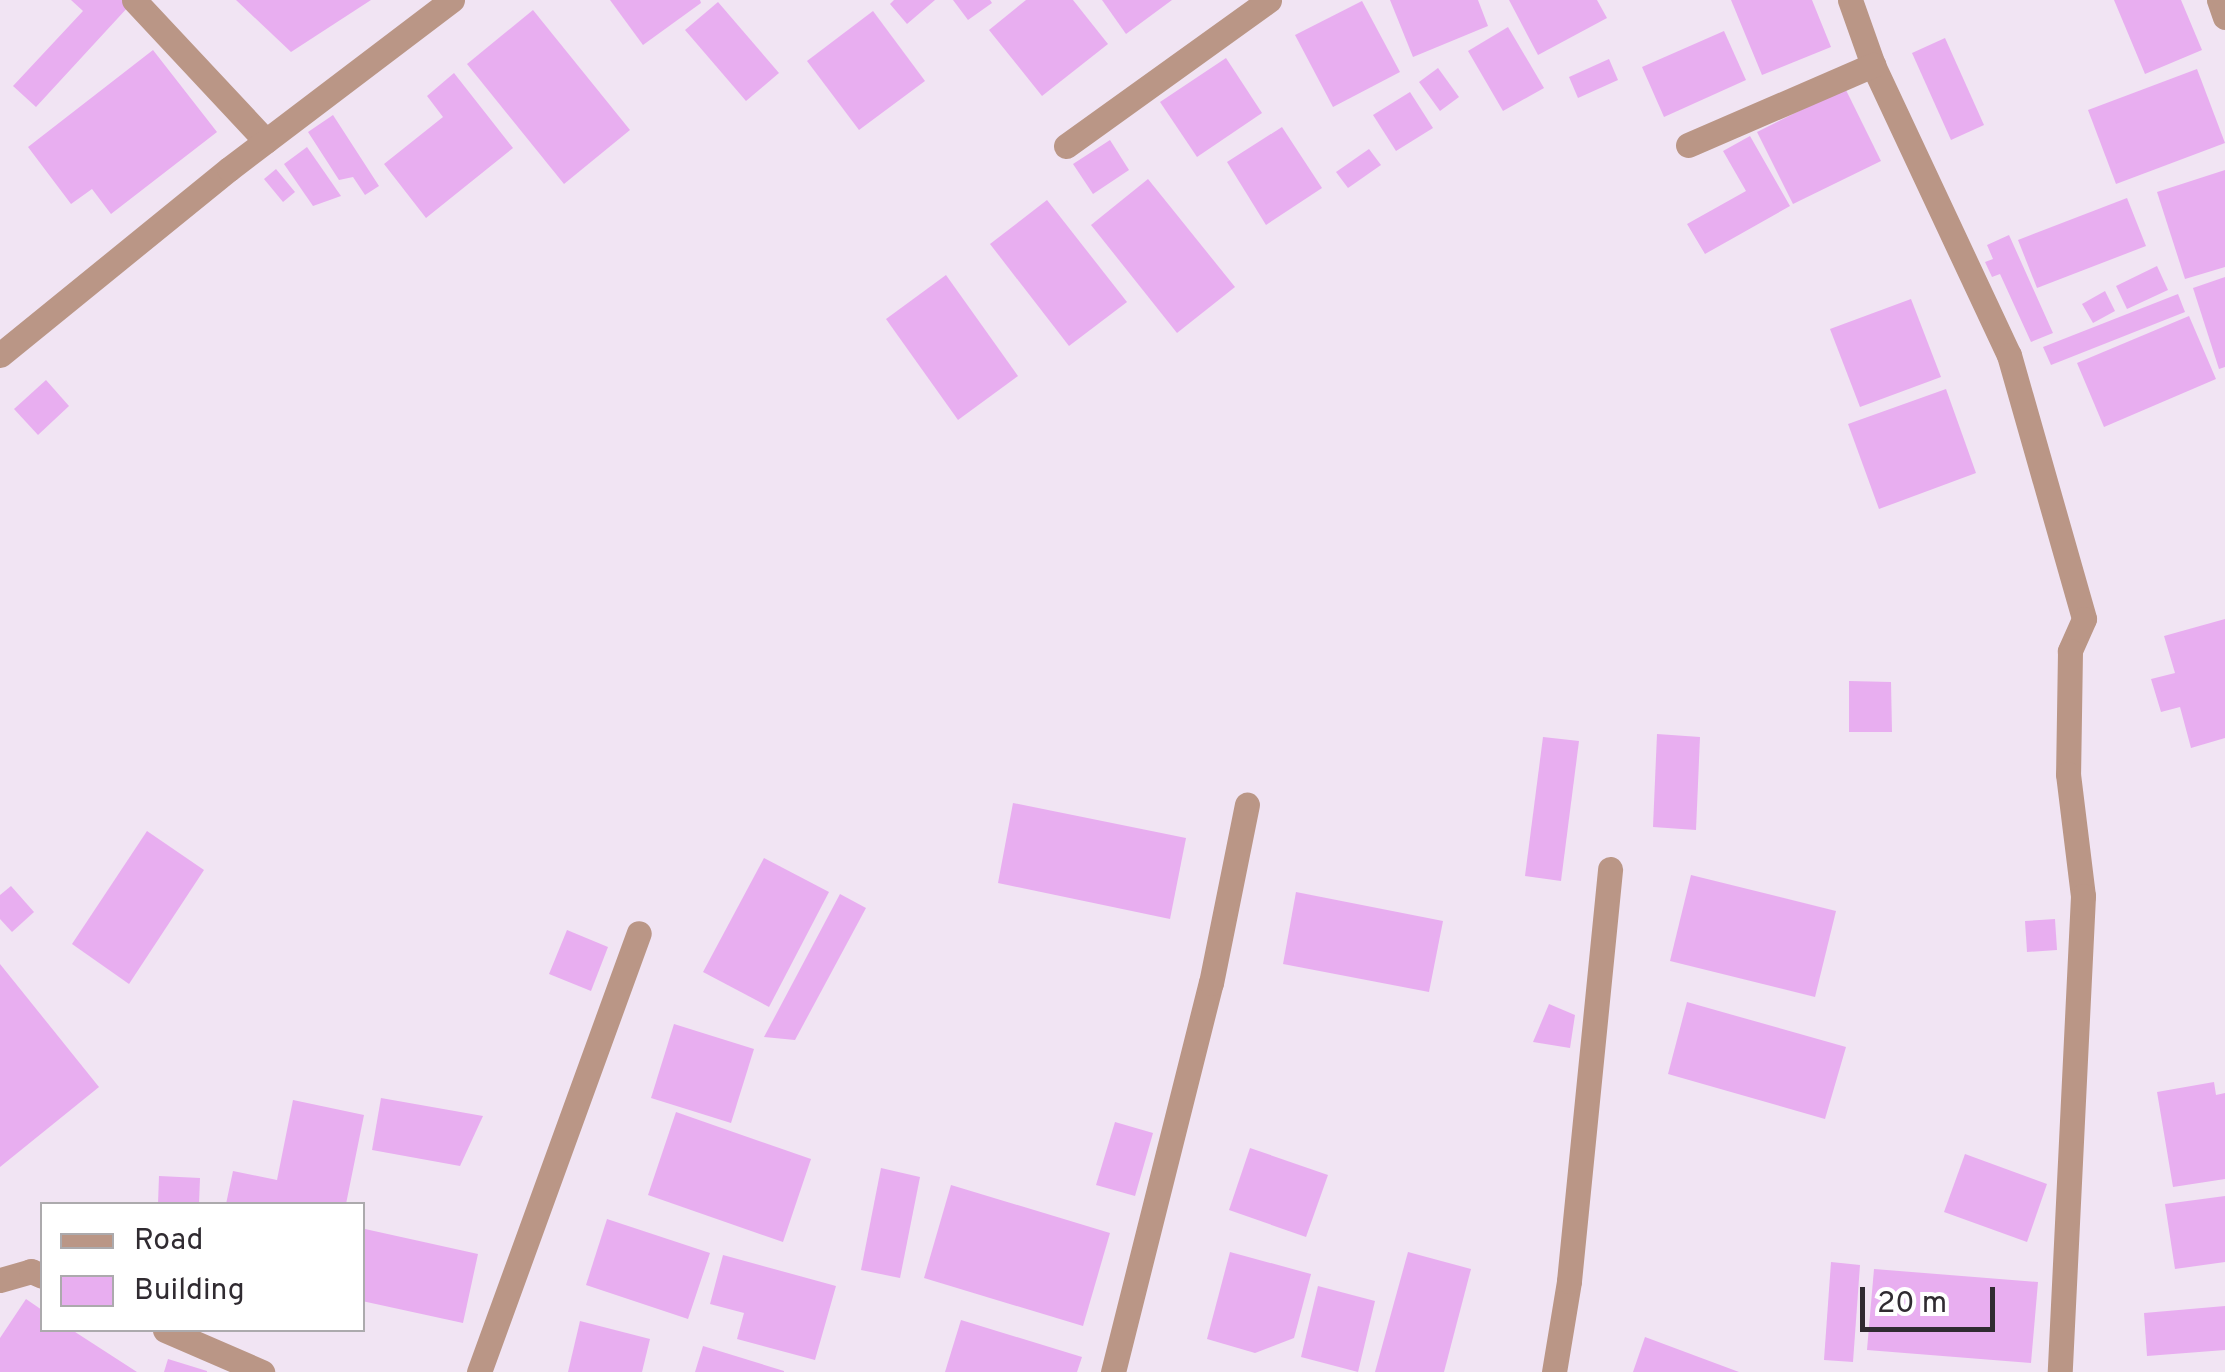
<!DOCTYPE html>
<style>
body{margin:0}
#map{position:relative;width:2225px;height:1372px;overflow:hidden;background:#f1e4f3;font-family:Overpass,sans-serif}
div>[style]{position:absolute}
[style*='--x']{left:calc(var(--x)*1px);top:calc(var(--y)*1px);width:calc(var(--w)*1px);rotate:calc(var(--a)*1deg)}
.building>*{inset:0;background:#e8aef0}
.minor>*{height:25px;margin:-12.5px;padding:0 12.5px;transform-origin:12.5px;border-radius:12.5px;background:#ba9686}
span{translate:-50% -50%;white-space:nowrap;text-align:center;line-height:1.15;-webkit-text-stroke:9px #fff;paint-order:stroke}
.legend{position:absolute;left:40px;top:1202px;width:325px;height:130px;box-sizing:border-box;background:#fff;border:2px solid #acaaad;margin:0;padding:12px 18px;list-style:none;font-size:30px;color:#302b31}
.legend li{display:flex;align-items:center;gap:20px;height:50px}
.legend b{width:50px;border:2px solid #acaaad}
.scale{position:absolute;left:1860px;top:1287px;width:135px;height:45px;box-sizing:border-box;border:5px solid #302b31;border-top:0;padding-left:12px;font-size:30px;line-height:35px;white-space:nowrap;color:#302b31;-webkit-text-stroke:8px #fff;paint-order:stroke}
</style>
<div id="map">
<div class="building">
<div style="clip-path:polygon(71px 0,123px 0,129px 6px,36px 107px,13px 86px,83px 11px)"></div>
<div style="clip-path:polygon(236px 0,371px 0,291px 52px)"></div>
<div style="clip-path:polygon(610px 0,700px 0,701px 3px,643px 45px)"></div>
<div style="clip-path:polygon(894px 0,935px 0,907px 24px,890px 4px)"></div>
<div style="clip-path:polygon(953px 0,990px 0,992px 3px,968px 20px)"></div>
<div style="clip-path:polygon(1026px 0,1073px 0,1108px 44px,1042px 96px,989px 30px)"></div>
<div style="clip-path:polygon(1102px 0,1172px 0,1126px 34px)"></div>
<div style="clip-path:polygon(1390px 0,1478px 0,1488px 26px,1413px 57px)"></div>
<div style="clip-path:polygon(1509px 0,1597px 0,1607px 18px,1538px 55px)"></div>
<div style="clip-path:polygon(1731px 0,1812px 0,1831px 47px,1762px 75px)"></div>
<div style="clip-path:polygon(2114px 0,2181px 0,2202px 50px,2145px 74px)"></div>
<div style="clip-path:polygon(1362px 1px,1400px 72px,1333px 107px,1295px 35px)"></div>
<div style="clip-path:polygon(718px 2px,779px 73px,746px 101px,685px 30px)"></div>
<div style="clip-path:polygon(533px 10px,630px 130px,564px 184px,467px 64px)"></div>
<div style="clip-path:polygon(873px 11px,925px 81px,859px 130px,807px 61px)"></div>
<div style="clip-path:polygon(1508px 27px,1544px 88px,1503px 111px,1468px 51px)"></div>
<div style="clip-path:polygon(1724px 31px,1746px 80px,1664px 117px,1642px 67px)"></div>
<div style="clip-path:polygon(1945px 38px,1984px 125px,1951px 140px,1912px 53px)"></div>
<div style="clip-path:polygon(153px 50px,217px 132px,111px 214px,92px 189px,71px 204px,28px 147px)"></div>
<div style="clip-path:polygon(1226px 58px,1262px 113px,1197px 157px,1160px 102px)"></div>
<div style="clip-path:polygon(1609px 59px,1618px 80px,1578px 98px,1569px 77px)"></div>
<div style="clip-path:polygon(1438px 68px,1459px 97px,1440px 111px,1419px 82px)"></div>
<div style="clip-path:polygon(2197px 69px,2225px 143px,2116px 184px,2088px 110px)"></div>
<div style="clip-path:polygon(454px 73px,513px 148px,426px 218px,384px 164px,443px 117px,427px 96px)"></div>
<div style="clip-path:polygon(1845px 88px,1881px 161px,1793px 204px,1757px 132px)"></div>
<div style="clip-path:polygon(1410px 92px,1433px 128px,1396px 151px,1373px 115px)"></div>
<div style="clip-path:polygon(333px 115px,379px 186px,365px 195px,353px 177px,339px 180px,308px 132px)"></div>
<div style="clip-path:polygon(1282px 127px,1322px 188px,1266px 225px,1227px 162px)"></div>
<div style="clip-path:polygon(1750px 136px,1790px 206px,1705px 254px,1687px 224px,1746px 191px,1723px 151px)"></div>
<div style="clip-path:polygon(1110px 140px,1129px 170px,1093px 194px,1073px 164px)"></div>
<div style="clip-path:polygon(307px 147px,341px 196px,313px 206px,284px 164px)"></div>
<div style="clip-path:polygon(1369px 149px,1381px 165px,1348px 188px,1336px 172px)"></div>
<div style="clip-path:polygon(276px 169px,295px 192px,283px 202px,264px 179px)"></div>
<div style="clip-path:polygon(2225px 170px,2225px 267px,2185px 279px,2157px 192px)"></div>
<div style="clip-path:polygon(1148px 179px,1235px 287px,1177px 333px,1091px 225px)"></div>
<div style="clip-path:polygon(2127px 198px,2146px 246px,2037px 288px,2018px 240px)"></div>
<div style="clip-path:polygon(1047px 200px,1127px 302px,1069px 346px,990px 244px)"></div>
<div style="clip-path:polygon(2009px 235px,2053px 333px,2031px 342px,2000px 274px,1992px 277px,1985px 262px,1993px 259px,1987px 245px)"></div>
<div style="clip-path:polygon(2157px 266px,2168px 290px,2127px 309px,2116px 286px)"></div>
<div style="clip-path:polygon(946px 275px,1018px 376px,958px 420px,886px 319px)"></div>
<div style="clip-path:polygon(2225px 277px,2225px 367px,2219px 369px,2193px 288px)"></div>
<div style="clip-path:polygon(2105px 291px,2115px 311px,2093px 323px,2082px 304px)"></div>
<div style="clip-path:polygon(2178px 294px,2185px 312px,2051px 365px,2043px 347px)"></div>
<div style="clip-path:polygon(1911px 299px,1941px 377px,1860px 407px,1830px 329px)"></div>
<div style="clip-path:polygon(2189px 316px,2216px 379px,2104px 427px,2077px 363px)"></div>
<div style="clip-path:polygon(46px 380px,69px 406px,38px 435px,14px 409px)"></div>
<div style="clip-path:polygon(1946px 389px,1976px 473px,1879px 509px,1848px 424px)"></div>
<div style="clip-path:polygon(2225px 619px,2225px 738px,2191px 748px,2180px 707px,2161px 712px,2151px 679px,2175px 673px,2164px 636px)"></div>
<div style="clip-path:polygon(1849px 681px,1891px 682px,1892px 732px,1849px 732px)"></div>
<div style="clip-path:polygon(1657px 734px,1700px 737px,1696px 830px,1653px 827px)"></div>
<div style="clip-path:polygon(1543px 737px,1579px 741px,1561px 881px,1525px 876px)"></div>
<div style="clip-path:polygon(1013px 803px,1186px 838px,1170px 919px,998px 883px)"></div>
<div style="clip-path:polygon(147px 831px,204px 870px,129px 984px,72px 944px)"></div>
<div style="clip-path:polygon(764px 858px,829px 892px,769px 1007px,703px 972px)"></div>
<div style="clip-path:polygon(1691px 875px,1836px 911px,1815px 997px,1670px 961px)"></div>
<div style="clip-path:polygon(11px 886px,34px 912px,12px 932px,0 919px,0 895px)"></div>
<div style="clip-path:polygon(1296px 892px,1443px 921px,1429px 992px,1283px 964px)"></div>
<div style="clip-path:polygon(840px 894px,866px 908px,795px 1040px,764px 1037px)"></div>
<div style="clip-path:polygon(2055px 919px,2057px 950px,2027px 952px,2025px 921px)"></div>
<div style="clip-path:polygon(567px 930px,608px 947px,591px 991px,549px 974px)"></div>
<div style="clip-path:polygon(0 964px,99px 1087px,0 1167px)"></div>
<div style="clip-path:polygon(1687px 1002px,1846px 1047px,1825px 1119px,1668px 1074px)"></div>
<div style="clip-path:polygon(1549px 1004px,1575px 1015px,1570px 1048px,1533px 1042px)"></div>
<div style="clip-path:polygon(674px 1024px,754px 1049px,731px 1123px,651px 1098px)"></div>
<div style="clip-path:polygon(2214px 1082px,2216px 1095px,2225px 1093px,2225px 1179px,2173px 1187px,2157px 1092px)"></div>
<div style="clip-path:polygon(381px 1098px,483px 1116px,460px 1166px,372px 1150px)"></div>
<div style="clip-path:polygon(293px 1100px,364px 1115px,346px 1204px,226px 1204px,233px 1171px,277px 1180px)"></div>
<div style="clip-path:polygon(676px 1112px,811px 1159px,783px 1242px,648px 1195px)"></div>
<div style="clip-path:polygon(1115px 1122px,1153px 1133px,1135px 1196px,1096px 1185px)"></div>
<div style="clip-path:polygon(1250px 1148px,1328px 1175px,1306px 1237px,1229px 1210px)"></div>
<div style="clip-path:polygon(1965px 1154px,2047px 1184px,2027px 1242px,1944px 1212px)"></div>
<div style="clip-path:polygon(881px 1168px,920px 1177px,900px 1278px,861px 1270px)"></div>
<div style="clip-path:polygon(159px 1176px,200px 1178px,199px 1204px,158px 1204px)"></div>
<div style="clip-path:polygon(951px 1185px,1110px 1233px,1083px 1326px,924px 1278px)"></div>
<div style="clip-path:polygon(2225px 1196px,2225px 1262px,2175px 1269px,2165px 1204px)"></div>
<div style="clip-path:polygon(607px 1219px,710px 1253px,688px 1319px,586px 1285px)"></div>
<div style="clip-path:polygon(365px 1229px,478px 1254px,463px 1323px,362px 1301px)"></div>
<div style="clip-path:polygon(1230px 1252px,1311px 1274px,1294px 1338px,1255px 1353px,1207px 1339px)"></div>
<div style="clip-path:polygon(1408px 1252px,1471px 1269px,1444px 1372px,1375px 1372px)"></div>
<div style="clip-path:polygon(723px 1255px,836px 1286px,815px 1360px,737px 1339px,744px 1313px,710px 1304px)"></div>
<div style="clip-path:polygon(1831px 1262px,1860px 1265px,1853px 1362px,1824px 1360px)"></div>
<div style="clip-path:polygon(1874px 1269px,2038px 1282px,2031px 1363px,1867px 1350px)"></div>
<div style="clip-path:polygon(1318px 1286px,1375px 1301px,1358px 1372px,1301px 1357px)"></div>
<div style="clip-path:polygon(26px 1299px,42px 1310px,42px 1330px,72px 1330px,137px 1372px,0 1372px,0 1338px)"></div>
<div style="clip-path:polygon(2225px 1306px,2225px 1350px,2147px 1356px,2144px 1313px)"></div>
<div style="clip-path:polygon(961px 1320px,1082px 1357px,1077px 1372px,945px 1372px)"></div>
<div style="clip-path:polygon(580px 1321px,650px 1339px,642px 1372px,568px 1372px)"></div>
<div style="clip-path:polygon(1645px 1337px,1739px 1372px,1633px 1372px)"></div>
<div style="clip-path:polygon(703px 1346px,784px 1371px,784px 1372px,695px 1372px)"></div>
<div style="clip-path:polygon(168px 1359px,207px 1371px,207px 1372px,164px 1372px)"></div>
</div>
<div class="minor">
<div style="--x:134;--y:0;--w:193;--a:46.9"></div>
<div style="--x:1850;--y:0;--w:69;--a:70.5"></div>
<div style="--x:1873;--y:65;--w:320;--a:64.9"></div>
<div style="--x:2009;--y:355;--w:274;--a:74.1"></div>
<div style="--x:2084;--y:619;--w:35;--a:114"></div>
<div style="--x:2070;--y:651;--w:123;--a:90.9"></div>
<div style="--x:2068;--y:774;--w:123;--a:83"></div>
<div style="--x:2083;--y:896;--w:477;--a:92.8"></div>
<div style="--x:2219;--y:0;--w:18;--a:71"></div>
<div style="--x:1688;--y:145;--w:202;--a:-23.4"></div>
<div style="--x:1066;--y:146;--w:250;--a:-35.7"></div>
<div style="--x:0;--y:355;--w:295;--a:-39.1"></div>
<div style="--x:229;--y:169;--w:280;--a:-37.2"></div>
<div style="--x:0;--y:1280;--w:32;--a:-16"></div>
<div style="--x:31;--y:1271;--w:12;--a:24"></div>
<div style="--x:165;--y:1330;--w:106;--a:23.4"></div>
<div style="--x:479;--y:1372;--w:467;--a:-70"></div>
<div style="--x:1113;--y:1372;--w:401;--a:-75.9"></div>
<div style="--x:1211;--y:983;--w:182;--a:-78.6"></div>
<div style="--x:1554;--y:1372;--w:92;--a:-80.6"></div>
<div style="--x:1569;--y:1281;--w:414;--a:-84.3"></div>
</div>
<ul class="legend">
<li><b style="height:12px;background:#ba9686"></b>Road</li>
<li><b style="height:28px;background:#e8aef0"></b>Building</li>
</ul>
<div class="scale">20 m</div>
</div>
